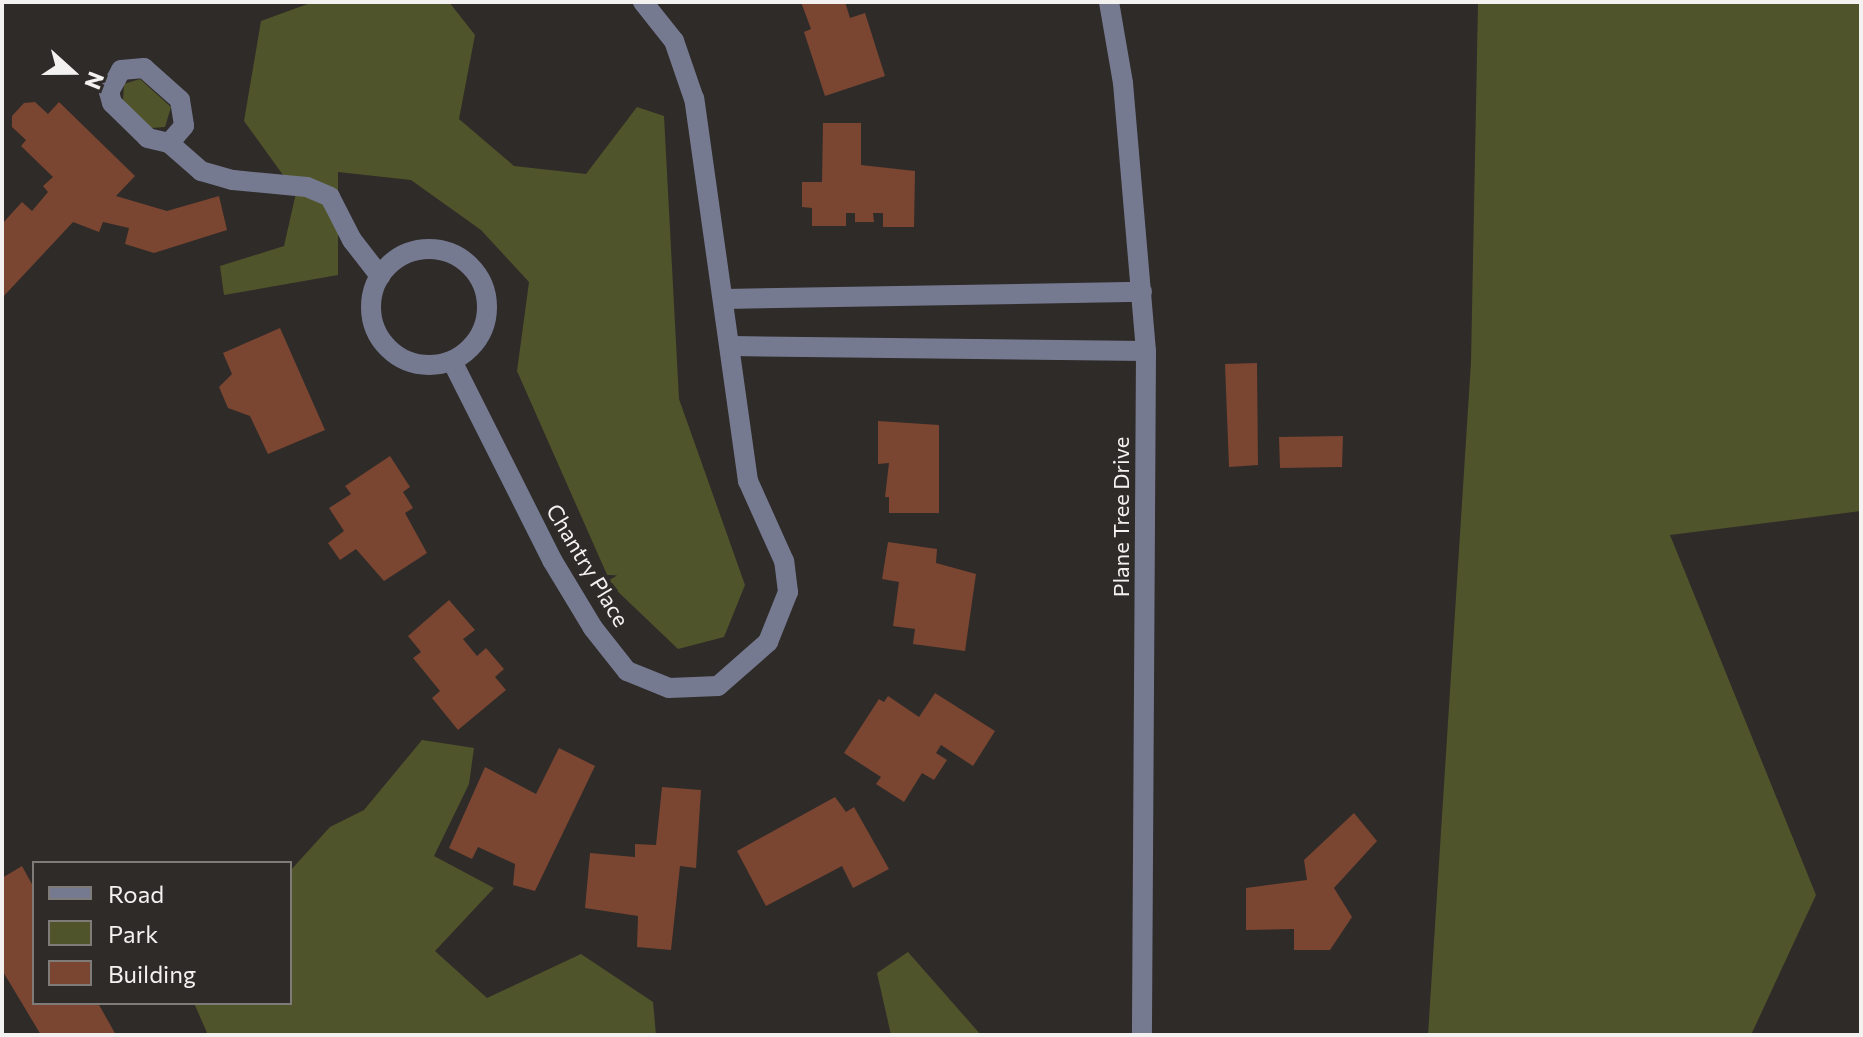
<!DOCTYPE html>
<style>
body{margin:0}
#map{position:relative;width:1863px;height:1037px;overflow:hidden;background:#2f2b29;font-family:Commissioner,sans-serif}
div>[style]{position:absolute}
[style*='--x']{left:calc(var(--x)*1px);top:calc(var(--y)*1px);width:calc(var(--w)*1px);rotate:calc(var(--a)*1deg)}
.green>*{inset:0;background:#50542a}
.building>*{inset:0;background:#7a4531}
.minor>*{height:20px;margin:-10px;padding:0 10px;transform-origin:10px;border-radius:10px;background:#767a91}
.minor>.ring{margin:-10px;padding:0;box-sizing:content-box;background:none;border:20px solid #767a91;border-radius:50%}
span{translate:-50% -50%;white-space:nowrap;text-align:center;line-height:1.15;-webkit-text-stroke:8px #2f2b29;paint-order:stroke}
.street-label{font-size:22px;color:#f4f2f0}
.frame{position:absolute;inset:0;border:4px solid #f4f2f0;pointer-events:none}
.legend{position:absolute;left:32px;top:861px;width:260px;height:144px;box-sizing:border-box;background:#2f2b29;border:2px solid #7e7b79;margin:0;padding:10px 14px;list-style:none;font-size:24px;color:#f4f2f0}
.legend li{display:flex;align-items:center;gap:16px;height:40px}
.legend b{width:40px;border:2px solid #7e7b79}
.north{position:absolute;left:32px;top:32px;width:80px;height:80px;-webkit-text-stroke:6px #2f2b29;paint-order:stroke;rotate:111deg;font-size:22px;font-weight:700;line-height:32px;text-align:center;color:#f4f2f0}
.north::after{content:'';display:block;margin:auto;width:28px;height:36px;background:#f4f2f0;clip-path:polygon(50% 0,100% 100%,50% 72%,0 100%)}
</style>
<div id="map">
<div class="green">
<div style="clip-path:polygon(313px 2px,449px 2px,475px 35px,459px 119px,514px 166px,586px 174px,637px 107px,664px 116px,679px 399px,745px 585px,724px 637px,678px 649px,612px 586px,517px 371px,529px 282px,481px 230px,411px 180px,338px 172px,338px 275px,224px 295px,220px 266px,284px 246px,296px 193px,244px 121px,261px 21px)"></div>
<div style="clip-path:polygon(1478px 2px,1861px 2px,1861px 511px,1670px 535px,1816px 895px,1751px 1035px,1428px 1035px,1471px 362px)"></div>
<div style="clip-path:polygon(140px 79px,171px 107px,165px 127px,151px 128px,123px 101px,124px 84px)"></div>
<div style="clip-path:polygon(422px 740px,474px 748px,469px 784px,434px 856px,494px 888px,435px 951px,487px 998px,581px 954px,653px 1002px,656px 1035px,208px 1035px,194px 1003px,290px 1003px,290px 871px,330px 827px,364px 810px)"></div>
<div style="clip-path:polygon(908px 952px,981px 1035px,891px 1035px,877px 973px)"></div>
</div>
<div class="building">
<div style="clip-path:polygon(801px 2px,845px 2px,850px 18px,865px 13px,885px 76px,825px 96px,804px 32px,811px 29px)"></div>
<div style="clip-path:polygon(35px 102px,48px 114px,59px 102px,135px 176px,116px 196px,167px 211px,219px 196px,227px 230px,154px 253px,125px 244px,129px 228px,103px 222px,99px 232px,73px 222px,2px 298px,2px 224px,22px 202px,32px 211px,48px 192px,43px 186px,53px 177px,21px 146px,26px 140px,12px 127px,12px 116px,24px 103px)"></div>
<div style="clip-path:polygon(823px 123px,861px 123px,861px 165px,915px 171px,914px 227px,883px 227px,883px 213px,873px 213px,874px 222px,855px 222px,855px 213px,846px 213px,846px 226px,812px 226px,812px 208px,802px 207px,802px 182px,822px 182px)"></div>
<div style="clip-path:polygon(280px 328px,325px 430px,268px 454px,250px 416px,228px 408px,219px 387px,232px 374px,223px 353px)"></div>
<div style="clip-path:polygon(1257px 363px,1258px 465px,1229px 467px,1225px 364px)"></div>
<div style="clip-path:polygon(878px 421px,939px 425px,939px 513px,889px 513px,889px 497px,885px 497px,889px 463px,878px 464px)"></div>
<div style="clip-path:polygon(1343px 436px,1342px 467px,1280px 468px,1279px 437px)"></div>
<div style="clip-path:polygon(390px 456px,410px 487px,403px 492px,413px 508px,405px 513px,427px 553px,384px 581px,356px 549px,340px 560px,328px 543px,344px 531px,329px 508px,351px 494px,345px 486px)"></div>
<div style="clip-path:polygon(888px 542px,937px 549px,936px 563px,976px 574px,965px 651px,913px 644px,915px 629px,893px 626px,899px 582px,882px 579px)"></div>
<div style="clip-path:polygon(449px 600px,475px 630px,463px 639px,477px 656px,486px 648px,504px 669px,495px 677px,506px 690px,458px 730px,432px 698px,440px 691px,413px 658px,421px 652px,408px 636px)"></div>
<div style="clip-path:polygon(935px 693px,995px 731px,973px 766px,941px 745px,936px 753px,947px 760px,934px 780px,922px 773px,904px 802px,876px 784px,881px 777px,844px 753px,879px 699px,884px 702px,888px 696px,919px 717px)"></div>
<div style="clip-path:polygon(559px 748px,595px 766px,535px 891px,513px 885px,515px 864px,478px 847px,472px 859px,449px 848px,485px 767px,536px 794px)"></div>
<div style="clip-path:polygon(662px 787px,701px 790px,696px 868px,680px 866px,671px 950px,637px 947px,638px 916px,585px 908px,590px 853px,635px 857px,635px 844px,656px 845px)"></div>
<div style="clip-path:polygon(835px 797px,846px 812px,854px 807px,889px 869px,853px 888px,842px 866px,766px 906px,737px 851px)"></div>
<div style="clip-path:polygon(1354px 813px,1377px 841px,1334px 888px,1352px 917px,1330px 950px,1294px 950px,1294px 929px,1246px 930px,1246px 888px,1307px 880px,1304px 860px)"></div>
<div style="clip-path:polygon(22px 866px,34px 888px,34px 1003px,98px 1003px,116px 1035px,41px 1035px,2px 970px,2px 878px)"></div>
</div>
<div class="minor">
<div style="--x:1109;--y:2;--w:82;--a:80.2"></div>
<div style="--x:1123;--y:83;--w:269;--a:85.1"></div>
<div style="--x:1146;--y:351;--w:684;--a:90.34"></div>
<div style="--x:169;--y:143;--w:22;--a:-167"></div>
<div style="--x:148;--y:138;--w:50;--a:-135.8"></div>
<div style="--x:112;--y:103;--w:11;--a:-105"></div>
<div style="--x:109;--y:92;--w:25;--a:-61"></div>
<div style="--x:121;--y:70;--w:23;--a:-5"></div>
<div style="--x:144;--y:68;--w:48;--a:41.6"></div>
<div style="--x:180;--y:100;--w:26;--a:81"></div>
<div style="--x:184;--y:126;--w:23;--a:131"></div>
<div style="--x:169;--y:143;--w:43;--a:41.2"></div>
<div style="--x:201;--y:171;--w:33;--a:16"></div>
<div style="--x:233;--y:180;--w:74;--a:5.4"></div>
<div style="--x:307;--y:187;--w:25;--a:23"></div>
<div style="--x:330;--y:197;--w:48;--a:62.9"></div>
<div style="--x:352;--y:240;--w:46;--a:52.1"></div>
<div class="ring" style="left:371px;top:249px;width:96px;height:96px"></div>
<div style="--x:725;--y:299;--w:417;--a:-1"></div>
<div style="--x:731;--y:346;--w:415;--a:0.7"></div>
<div style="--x:452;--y:361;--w:223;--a:63.3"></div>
<div style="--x:552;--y:560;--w:79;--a:58.9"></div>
<div style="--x:593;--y:628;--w:55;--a:51.7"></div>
<div style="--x:627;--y:671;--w:45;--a:22"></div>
<div style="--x:669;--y:688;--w:49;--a:-2.3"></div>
<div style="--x:718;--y:686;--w:67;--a:-41.3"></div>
<div style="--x:768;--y:642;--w:54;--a:-68.2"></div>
<div style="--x:788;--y:592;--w:31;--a:-97"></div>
<div style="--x:784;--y:561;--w:88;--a:-114.2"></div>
<div style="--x:748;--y:481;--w:386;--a:-98"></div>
<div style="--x:694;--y:99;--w:61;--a:-109"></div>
<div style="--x:674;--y:41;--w:50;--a:-128.5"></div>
</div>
<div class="street-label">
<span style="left:1121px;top:517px;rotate:-90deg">Plane Tree Drive</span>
<span style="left:588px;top:565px;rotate:59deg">Chantry Place</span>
</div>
<div class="frame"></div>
<ul class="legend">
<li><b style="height:10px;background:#767a91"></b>Road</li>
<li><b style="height:22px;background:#50542a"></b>Park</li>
<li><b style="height:22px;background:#7a4531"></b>Building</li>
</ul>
<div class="north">N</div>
</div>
